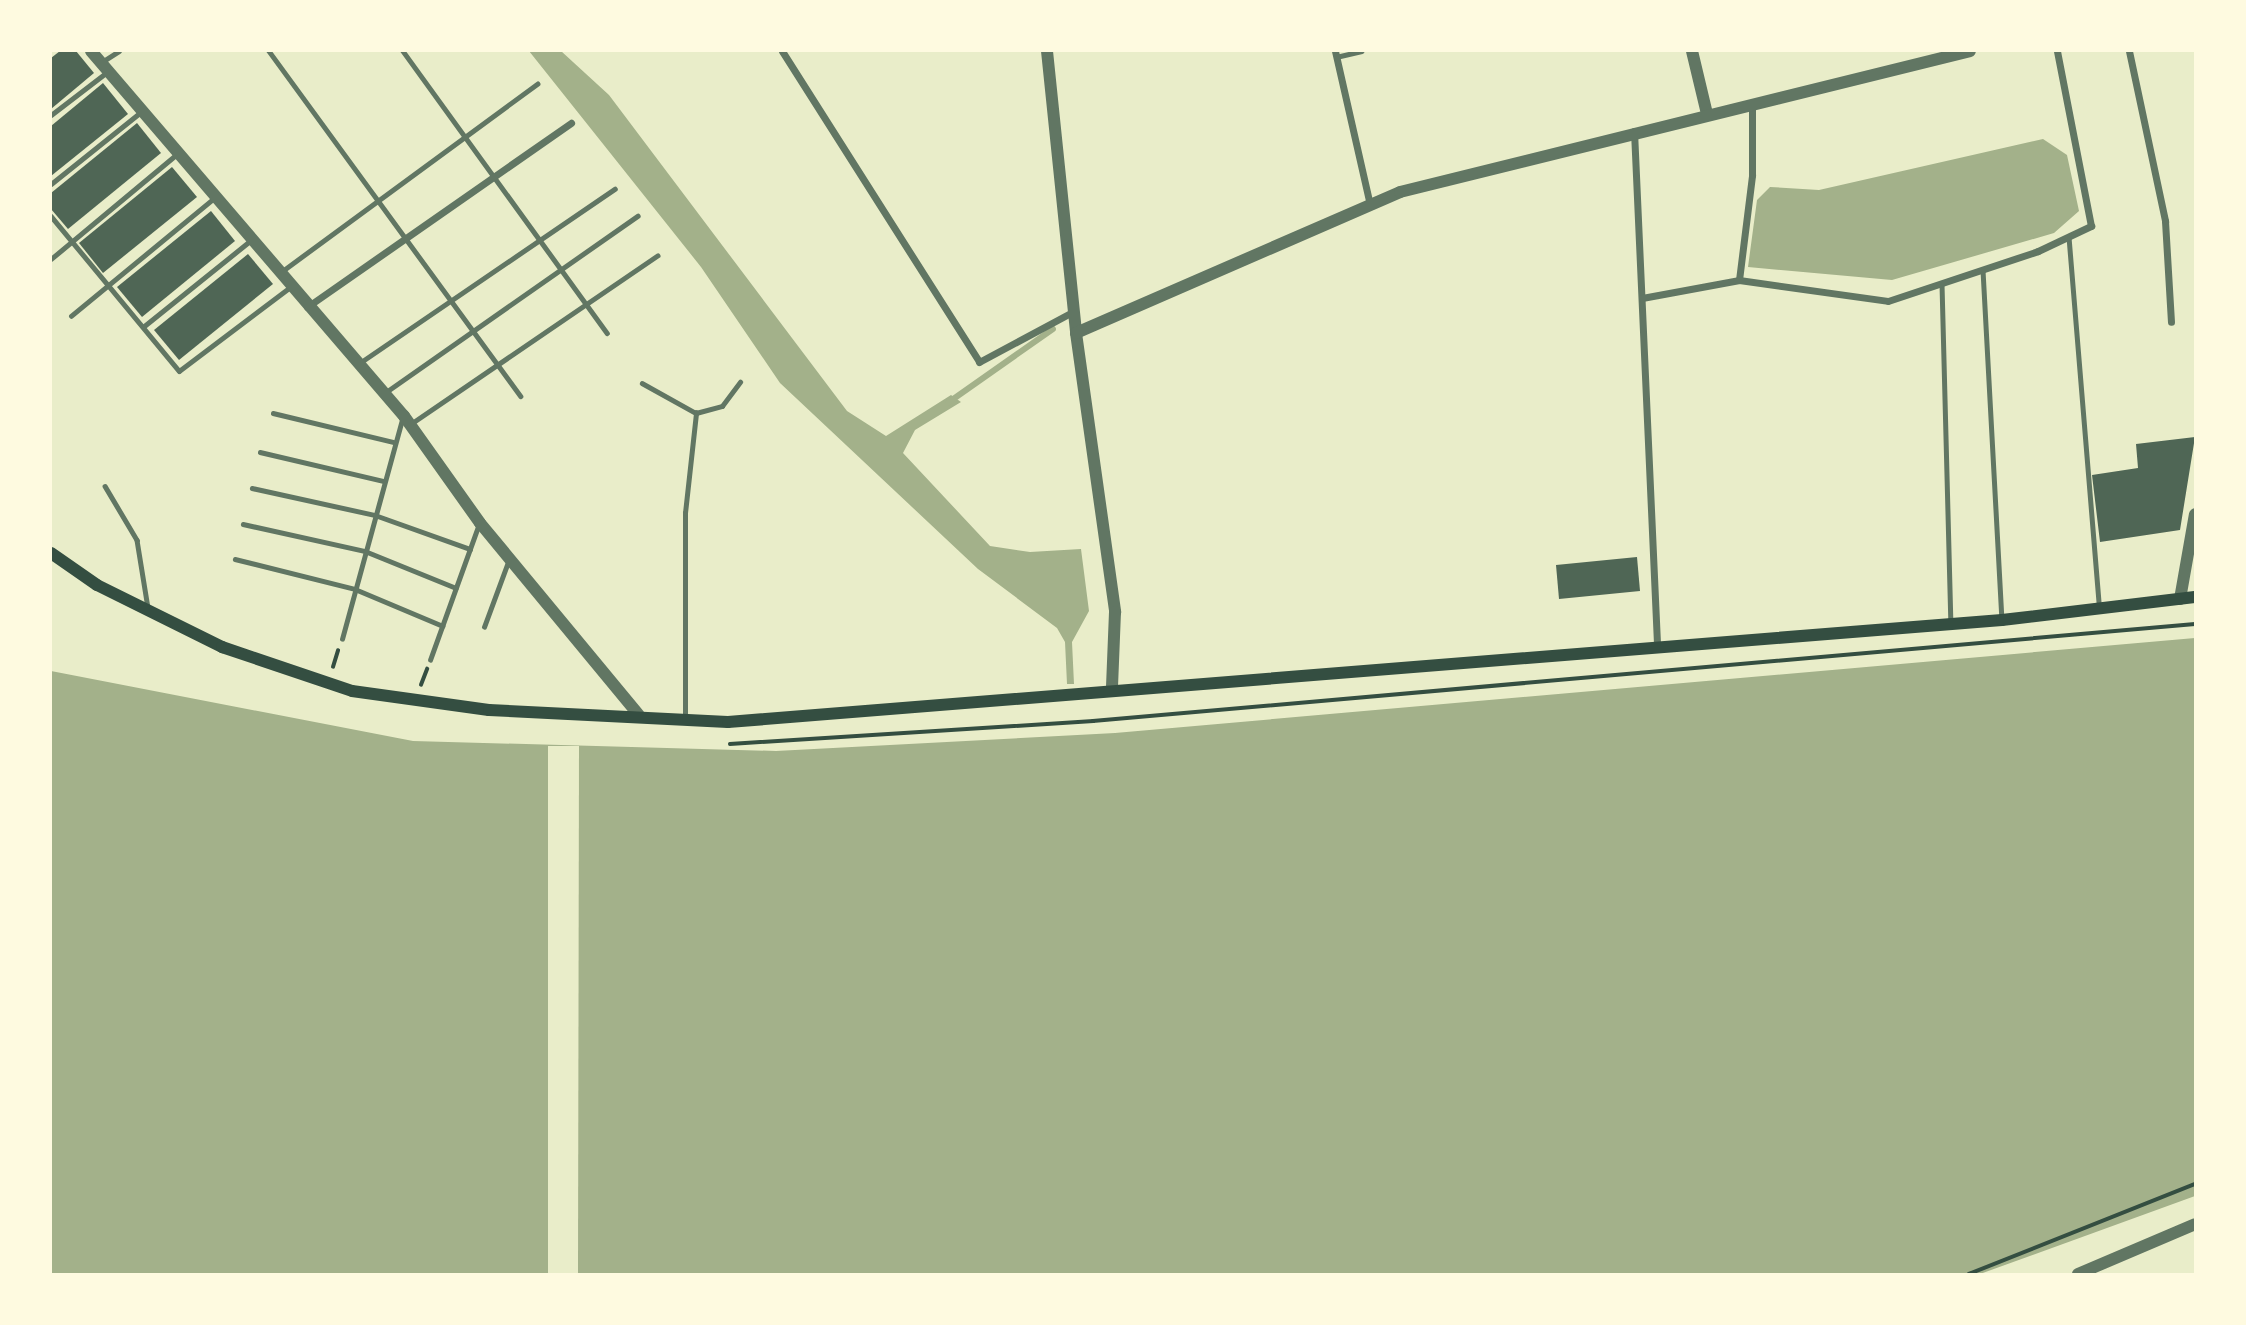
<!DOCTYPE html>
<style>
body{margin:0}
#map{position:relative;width:2246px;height:1325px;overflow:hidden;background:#e9edc9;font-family:Rubik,sans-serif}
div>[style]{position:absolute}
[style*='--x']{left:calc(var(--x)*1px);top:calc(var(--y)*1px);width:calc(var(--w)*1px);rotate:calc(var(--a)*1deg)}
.water>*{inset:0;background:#a3b18a}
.pier>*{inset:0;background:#e9edc9}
.stream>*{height:6px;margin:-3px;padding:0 3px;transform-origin:3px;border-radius:3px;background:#a3b18a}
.building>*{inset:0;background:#4f6655}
.path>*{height:3.5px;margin:-1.75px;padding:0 1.75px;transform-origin:1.75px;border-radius:1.75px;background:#344e41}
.service>*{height:4.5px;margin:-2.25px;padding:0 2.25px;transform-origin:2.25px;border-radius:2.25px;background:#617663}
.minor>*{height:7px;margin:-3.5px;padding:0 3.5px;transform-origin:3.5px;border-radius:3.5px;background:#617663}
.tertiary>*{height:12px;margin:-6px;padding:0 6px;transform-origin:6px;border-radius:6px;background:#617663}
.secondary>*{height:12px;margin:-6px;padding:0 6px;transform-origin:6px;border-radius:6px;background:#344e41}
span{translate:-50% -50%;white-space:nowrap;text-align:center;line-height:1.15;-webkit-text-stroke:7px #fefae0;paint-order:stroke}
.frame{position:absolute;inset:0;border:52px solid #fefae0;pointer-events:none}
</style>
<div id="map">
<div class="water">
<div style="clip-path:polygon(529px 51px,561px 51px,609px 95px,847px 411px,886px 436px,951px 395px,961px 402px,915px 430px,903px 453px,990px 546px,1030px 552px,1081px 549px,1089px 611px,1072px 642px,1074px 684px,1067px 684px,1065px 642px,1057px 628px,978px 569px,780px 383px,701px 267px)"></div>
<div style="clip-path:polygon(2043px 139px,2067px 155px,2079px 211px,2054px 233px,1892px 280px,1748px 267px,1757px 200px,1770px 187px,1819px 190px)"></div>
<div style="clip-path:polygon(2195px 638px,2195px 1196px,1980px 1274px,51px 1274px,51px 671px,413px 741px,776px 751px,1115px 733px)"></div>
</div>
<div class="pier">
<div style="clip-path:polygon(548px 746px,579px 746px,578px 1274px,548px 1274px)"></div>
</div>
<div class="stream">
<div style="--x:949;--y:402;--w:127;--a:-35.1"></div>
</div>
<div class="building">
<div style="clip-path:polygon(60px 51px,76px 51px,94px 73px,51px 109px,51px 58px)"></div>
<div style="clip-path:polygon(103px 83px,128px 114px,51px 176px,51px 126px)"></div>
<div style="clip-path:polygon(137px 123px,161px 153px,68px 229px,51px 209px,51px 193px)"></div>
<div style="clip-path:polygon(172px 167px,197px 197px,103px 273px,79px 243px)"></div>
<div style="clip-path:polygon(211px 211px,235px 241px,142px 317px,117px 287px)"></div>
<div style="clip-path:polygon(248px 254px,273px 284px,179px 360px,154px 330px)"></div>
<div style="clip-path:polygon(2195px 437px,2180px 530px,2100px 542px,2092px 475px,2138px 468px,2136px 444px)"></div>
<div style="clip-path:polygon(1637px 557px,1640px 591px,1559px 599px,1556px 565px)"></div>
</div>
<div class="path">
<div style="--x:333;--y:667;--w:17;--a:-73"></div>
<div style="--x:421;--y:685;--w:17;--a:-69"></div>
<div style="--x:730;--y:744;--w:364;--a:-3.6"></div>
<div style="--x:1093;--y:721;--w:1106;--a:-5.03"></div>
<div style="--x:1969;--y:1274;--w:243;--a:-21.7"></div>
</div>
<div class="service">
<div style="--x:269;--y:51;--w:427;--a:53.9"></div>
<div style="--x:403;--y:51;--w:348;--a:54.1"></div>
<div style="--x:1336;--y:57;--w:26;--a:-13"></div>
<div style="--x:102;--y:62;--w:20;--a:-33"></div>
<div style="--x:51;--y:115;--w:71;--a:-37.5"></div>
<div style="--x:51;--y:184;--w:115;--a:-38.7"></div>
<div style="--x:51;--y:216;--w:201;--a:50.4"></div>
<div style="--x:179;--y:371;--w:138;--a:-37"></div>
<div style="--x:2069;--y:237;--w:369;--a:85.3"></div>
<div style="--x:51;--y:259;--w:163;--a:-39.8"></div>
<div style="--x:1983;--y:270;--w:349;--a:86.9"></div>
<div style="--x:281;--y:272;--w:318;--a:-36.3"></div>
<div style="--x:1942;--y:284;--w:338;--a:88.5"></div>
<div style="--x:71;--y:316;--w:184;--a:-39.5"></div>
<div style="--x:143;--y:327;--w:137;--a:-38.8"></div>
<div style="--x:361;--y:362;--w:307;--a:-34.3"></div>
<div style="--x:642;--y:383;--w:62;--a:29.1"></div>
<div style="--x:696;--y:413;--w:27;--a:-15"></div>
<div style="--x:722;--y:406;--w:30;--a:-53"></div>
<div style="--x:386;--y:392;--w:307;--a:-35"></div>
<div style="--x:273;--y:413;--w:124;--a:13.5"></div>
<div style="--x:412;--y:423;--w:297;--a:-34.3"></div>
<div style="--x:260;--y:452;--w:127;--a:13.2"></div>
<div style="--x:105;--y:486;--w:63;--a:59.3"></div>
<div style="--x:137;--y:540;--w:69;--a:80.8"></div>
<div style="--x:252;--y:488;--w:126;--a:12.4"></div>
<div style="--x:375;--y:515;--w:101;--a:19.7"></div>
<div style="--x:243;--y:524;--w:125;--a:12.5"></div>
<div style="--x:365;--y:551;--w:98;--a:22.1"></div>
<div style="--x:235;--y:559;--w:124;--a:14"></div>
<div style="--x:355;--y:589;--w:95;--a:22.8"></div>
<div style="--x:484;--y:627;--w:69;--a:-69.7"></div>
<div style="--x:342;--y:639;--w:227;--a:-74.7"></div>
<div style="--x:430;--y:660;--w:145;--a:-70.2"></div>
<div style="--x:685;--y:717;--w:204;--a:-90"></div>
<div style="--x:685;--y:513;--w:101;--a:-83.7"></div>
</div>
<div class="minor">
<div style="--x:782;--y:51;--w:368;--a:57.6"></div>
<div style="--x:979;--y:362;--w:108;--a:-28.2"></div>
<div style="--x:1335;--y:51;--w:158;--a:77.2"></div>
<div style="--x:2129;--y:51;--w:174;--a:78"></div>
<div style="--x:2165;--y:221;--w:101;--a:86.6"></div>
<div style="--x:1634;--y:131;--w:514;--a:87.43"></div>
<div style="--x:1739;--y:280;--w:106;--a:-82.9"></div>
<div style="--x:1752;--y:175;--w:72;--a:-90"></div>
<div style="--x:1642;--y:298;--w:99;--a:-10.5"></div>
<div style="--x:1739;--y:280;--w:150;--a:8"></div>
<div style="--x:1888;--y:301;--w:158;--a:-18.4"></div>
<div style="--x:2038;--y:251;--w:59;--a:-25.3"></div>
<div style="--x:2091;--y:226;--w:178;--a:-101"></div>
<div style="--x:307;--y:307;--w:322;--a:-34.9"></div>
</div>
<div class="tertiary">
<div style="--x:91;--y:51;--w:481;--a:49.4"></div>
<div style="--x:404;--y:416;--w:131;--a:54.6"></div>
<div style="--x:480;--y:523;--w:249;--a:50.4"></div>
<div style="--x:1047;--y:51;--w:283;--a:84.1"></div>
<div style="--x:1076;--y:333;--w:282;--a:82"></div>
<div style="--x:1115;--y:612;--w:75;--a:92.3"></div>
<div style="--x:1692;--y:51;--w:65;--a:76.6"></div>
<div style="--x:1076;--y:333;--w:353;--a:-23.5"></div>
<div style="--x:1400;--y:192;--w:587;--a:-13.89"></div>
<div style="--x:2180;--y:599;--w:86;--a:-80"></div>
<div style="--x:2078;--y:1274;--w:127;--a:-23.1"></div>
</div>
<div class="secondary">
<div style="--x:51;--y:553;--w:56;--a:34.8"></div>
<div style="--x:97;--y:585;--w:140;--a:26.4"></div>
<div style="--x:222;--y:647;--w:137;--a:18.7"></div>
<div style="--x:352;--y:691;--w:138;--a:7.9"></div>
<div style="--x:489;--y:710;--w:239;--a:2.9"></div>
<div style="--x:728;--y:722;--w:1278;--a:-4.58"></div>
<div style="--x:2002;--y:620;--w:194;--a:-6.8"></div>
</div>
<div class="frame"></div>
</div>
